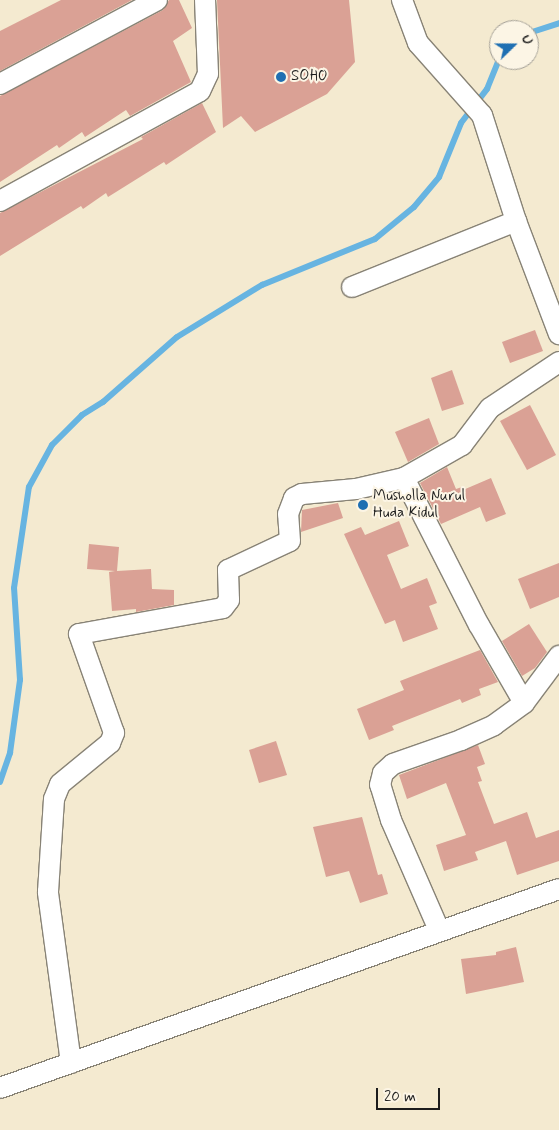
<!DOCTYPE html>
<style>
body{margin:0}
#map{position:relative;width:559px;height:1130px;overflow:hidden;background:#f4ead0;font-family:Mynerve,sans-serif}
div>[style]{position:absolute}
[style*='--x']{left:calc(var(--x)*1px);top:calc(var(--y)*1px);width:calc(var(--w)*1px);rotate:calc(var(--a)*1deg)}
.stream>*{height:6px;margin:-3px;padding:0 3px;transform-origin:3px;border-radius:3px;background:#67b4e1}
.building>*{inset:0;background:#daa195}
.roads{filter:drop-shadow(1px 0 #888376) drop-shadow(-1px 0 #888376) drop-shadow(0 1px #888376) drop-shadow(0 -1px #888376)}
.street>*{height:20px;margin:-10px;padding:0 10px;transform-origin:10px;border-radius:10px;background:#fff}
.dots>*{width:14px;height:14px;translate:-50% -50%;box-sizing:border-box;border:2px solid #fcf5e5;border-radius:50%}
span{translate:-50% -50%;white-space:nowrap;text-align:center;line-height:1.15;-webkit-text-stroke:4px #fcf5e5;paint-order:stroke}
.poi-label{font-size:15px;color:#1c1c1c}
.left{translate:0 -50%;text-align:left}
.north{position:absolute;left:489px;top:20px;width:50px;height:50px;box-sizing:border-box;background:#fcf5e5;border:1px solid #a29e95;border-radius:50%;rotate:68deg;font-size:14px;font-weight:700;line-height:20px;text-align:center;color:#1c1c1c}
.north::after{content:'';display:block;margin:auto;width:18px;height:22px;background:#1f6fb2;clip-path:polygon(50% 0,100% 100%,50% 72%,0 100%)}
.scale{position:absolute;left:376px;top:1088px;width:64px;height:22px;box-sizing:border-box;border:2px solid #1c1c1c;border-top:0;padding-left:6px;font-size:15px;line-height:18px;white-space:nowrap;color:#1c1c1c;-webkit-text-stroke:4px #fcf5e5;paint-order:stroke}
</style>
<div id="map">
<div class="stream">
<div style="--x:529;--y:33;--w:32;--a:-18"></div>
<div style="--x:0;--y:782;--w:31;--a:-71"></div>
<div style="--x:10;--y:753;--w:74;--a:-82.2"></div>
<div style="--x:20;--y:680;--w:92;--a:-93.7"></div>
<div style="--x:14;--y:588;--w:102;--a:-81.6"></div>
<div style="--x:29;--y:487;--w:48;--a:-61.3"></div>
<div style="--x:52;--y:445;--w:42;--a:-45"></div>
<div style="--x:82;--y:415;--w:25;--a:-32"></div>
<div style="--x:103;--y:402;--w:98;--a:-41.3"></div>
<div style="--x:177;--y:337;--w:100;--a:-31.5"></div>
<div style="--x:262;--y:285;--w:122;--a:-22.2"></div>
<div style="--x:375;--y:239;--w:50;--a:-39.4"></div>
<div style="--x:414;--y:207;--w:39;--a:-50"></div>
<div style="--x:439;--y:177;--w:58;--a:-67.8"></div>
<div style="--x:461;--y:123;--w:43;--a:-52.6"></div>
<div style="--x:487;--y:89;--w:31;--a:-68"></div>
</div>
<div class="building">
<div style="clip-path:polygon(61px 0,132px 0,0 71px,0 31px)"></div>
<div style="clip-path:polygon(169px 0,179px 0,192px 28px,173px 41px,191px 82px,130px 116px,126px 110px,85px 137px,82px 132px,59px 148px,57px 145px,0 182px,0 96px,163px 10px)"></div>
<div style="clip-path:polygon(217px 0,349px 0,355px 62px,327px 94px,255px 132px,241px 116px,223px 128px)"></div>
<div style="clip-path:polygon(202px 103px,216px 132px,166px 165px,164px 162px,108px 197px,106px 193px,83px 209px,81px 206px,0 256px,0 213px,143px 139px,141px 137px)"></div>
<div style="clip-path:polygon(535px 330px,543px 351px,510px 363px,502px 342px)"></div>
<div style="clip-path:polygon(452px 370px,464px 404px,442px 411px,431px 378px)"></div>
<div style="clip-path:polygon(530px 405px,556px 455px,527px 470px,500px 421px)"></div>
<div style="clip-path:polygon(429px 418px,439px 444px,408px 462px,395px 432px)"></div>
<div style="clip-path:polygon(447px 467px,456px 489px,462px 487px,463px 490px,491px 478px,506px 514px,486px 522px,480px 507px,441px 524px,420px 483px)"></div>
<div style="clip-path:polygon(338px 503px,343px 518px,301px 532px,302px 510px)"></div>
<div style="clip-path:polygon(399px 521px,409px 546px,387px 555px,401px 589px,427px 578px,437px 603px,429px 606px,438px 629px,403px 642px,395px 620px,385px 624px,344px 534px,361px 527px,365px 535px)"></div>
<div style="clip-path:polygon(89px 544px,119px 547px,117px 571px,151px 569px,152px 589px,174px 590px,174px 605px,136px 612px,136px 609px,112px 611px,109px 572px,115px 571px,87px 569px)"></div>
<div style="clip-path:polygon(559px 563px,559px 597px,530px 609px,518px 579px)"></div>
<div style="clip-path:polygon(529px 624px,547px 652px,535px 668px,522px 676px,502px 641px)"></div>
<div style="clip-path:polygon(480px 650px,498px 682px,479px 689px,481px 695px,462px 703px,460px 699px,392px 726px,394px 730px,369px 740px,357px 709px,404px 690px,400px 681px)"></div>
<div style="clip-path:polygon(276px 741px,287px 775px,259px 783px,249px 750px)"></div>
<div style="clip-path:polygon(478px 745px,485px 764px,477px 767px,482px 781px,478px 782px,494px 824px,527px 812px,536px 838px,559px 830px,559px 861px,517px 875px,506px 841px,475px 852px,478px 860px,444px 871px,436px 845px,466px 835px,446px 783px,407px 799px,399px 775px)"></div>
<div style="clip-path:polygon(362px 817px,378px 875px,382px 874px,388px 894px,360px 903px,349px 871px,326px 877px,313px 827px)"></div>
<div style="clip-path:polygon(516px 947px,524px 982px,466px 994px,461px 959px,496px 955px,496px 952px)"></div>
</div>
<div class="roads">
<div class="street">
<div style="--x:402;--y:0;--w:46;--a:69.6"></div>
<div style="--x:418;--y:43;--w:96;--a:48.4"></div>
<div style="--x:482;--y:115;--w:111;--a:72.2"></div>
<div style="--x:516;--y:221;--w:121;--a:69.2"></div>
<div style="--x:0;--y:84;--w:178;--a:-28.1"></div>
<div style="--x:0;--y:201;--w:228;--a:-28.8"></div>
<div style="--x:200;--y:91;--w:19;--a:-65"></div>
<div style="--x:208;--y:74;--w:74;--a:-92.3"></div>
<div style="--x:352;--y:287;--w:177;--a:-21.9"></div>
<div style="--x:404;--y:478;--w:165;--a:63"></div>
<div style="--x:479;--y:625;--w:90;--a:60"></div>
<div style="--x:439;--y:930;--w:120;--a:-113.6"></div>
<div style="--x:391;--y:820;--w:37;--a:-107"></div>
<div style="--x:380;--y:785;--w:12;--a:-76"></div>
<div style="--x:383;--y:773;--w:13;--a:-42"></div>
<div style="--x:393;--y:764;--w:72;--a:-19.4"></div>
<div style="--x:461;--y:740;--w:36;--a:-24"></div>
<div style="--x:494;--y:725;--w:37;--a:-36"></div>
<div style="--x:524;--y:703;--w:59;--a:-53.3"></div>
<div style="--x:71;--y:1063;--w:173;--a:-97.7"></div>
<div style="--x:48;--y:892;--w:93;--a:-86.3"></div>
<div style="--x:54;--y:799;--w:16;--a:-68"></div>
<div style="--x:60;--y:784;--w:65;--a:-39.4"></div>
<div style="--x:110;--y:743;--w:11;--a:-68"></div>
<div style="--x:114;--y:733;--w:105;--a:-109.5"></div>
<div style="--x:79;--y:634;--w:146;--a:-10.2"></div>
<div style="--x:223;--y:608;--w:10;--a:-53"></div>
<div style="--x:229;--y:600;--w:30;--a:-92"></div>
<div style="--x:228;--y:570;--w:68;--a:-25.1"></div>
<div style="--x:290;--y:541;--w:27;--a:-94"></div>
<div style="--x:288;--y:514;--w:17;--a:-69"></div>
<div style="--x:294;--y:498;--w:9;--a:-27"></div>
<div style="--x:302;--y:494;--w:54;--a:-5.3"></div>
<div style="--x:356;--y:489;--w:49;--a:-12.9"></div>
<div style="--x:404;--y:478;--w:67;--a:-29.6"></div>
<div style="--x:462;--y:445;--w:46;--a:-52.9"></div>
<div style="--x:490;--y:408;--w:83;--a:-33.7"></div>
<div style="--x:0;--y:1088;--w:593;--a:-19.6"></div>
</div>
</div>
<div class="dots">
<div style="left:281px;top:77px;background:#1f6fb2"></div>
<div style="left:363px;top:505px;background:#1f6fb2"></div>
</div>
<div class="poi-label">
<span class="left" style="left:291px;top:77px">SOHO</span>
<span class="left" style="left:373px;top:505px">Musholla Nurul<br>Huda Kidul</span>
</div>
<div class="north">U</div>
<div class="scale">20 m</div>
</div>
